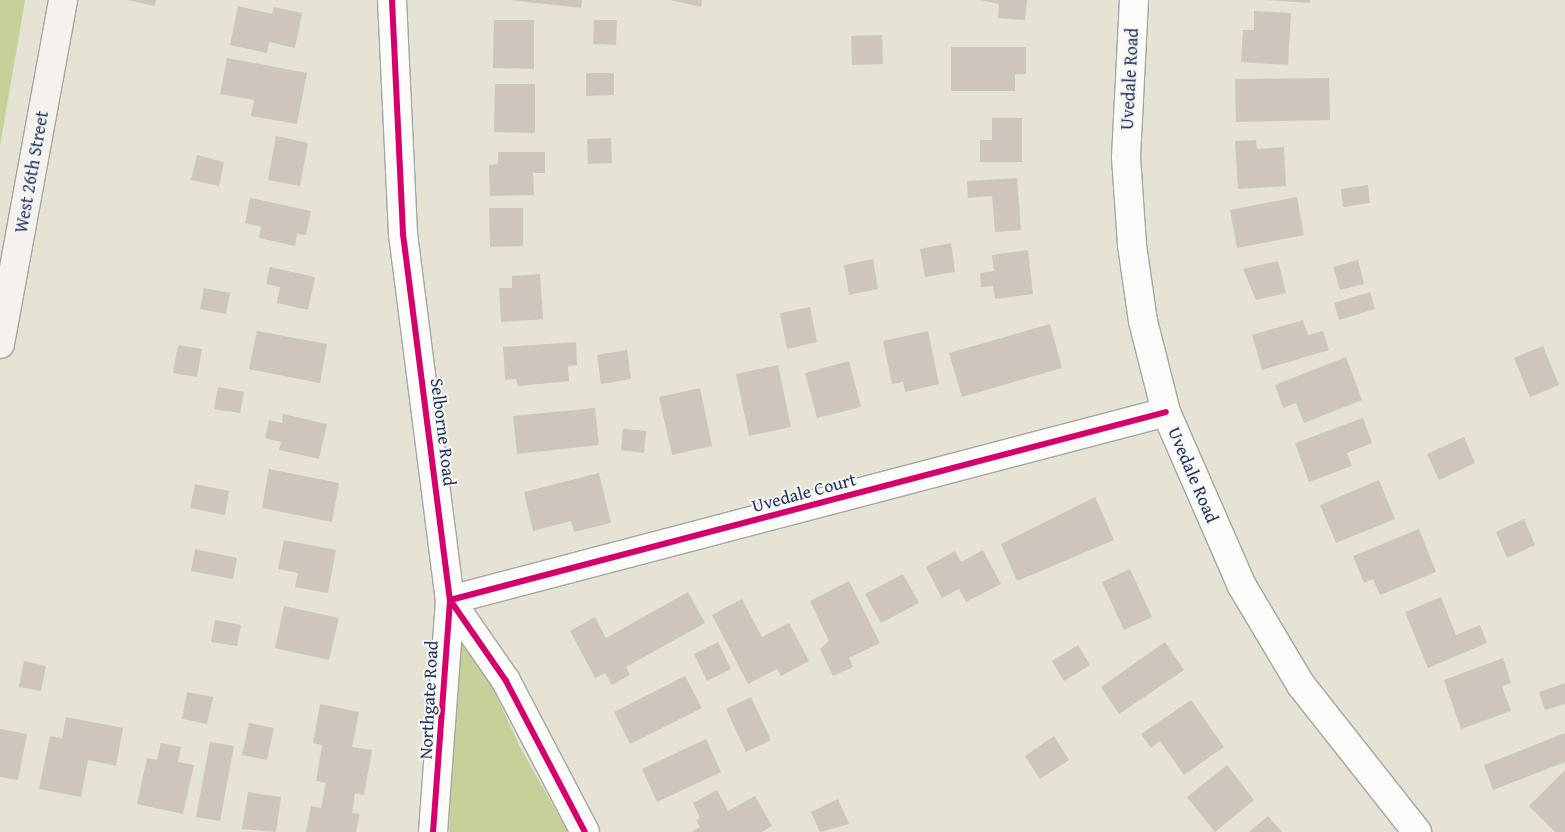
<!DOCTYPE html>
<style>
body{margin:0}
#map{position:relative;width:1565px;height:832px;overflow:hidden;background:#e6e2d4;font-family:"Gentium Book Plus",serif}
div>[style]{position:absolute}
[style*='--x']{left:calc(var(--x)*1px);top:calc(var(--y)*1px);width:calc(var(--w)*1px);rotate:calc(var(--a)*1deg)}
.green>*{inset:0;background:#c6d098}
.building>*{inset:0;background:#d0c5bc}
.roads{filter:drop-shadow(1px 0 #a5a5a2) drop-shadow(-1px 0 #a5a5a2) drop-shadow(0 1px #a5a5a2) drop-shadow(0 -1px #a5a5a2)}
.minor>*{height:28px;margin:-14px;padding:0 14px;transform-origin:14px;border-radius:14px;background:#fbfbf9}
.secondary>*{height:28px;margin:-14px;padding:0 14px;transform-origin:14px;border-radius:14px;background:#f5f2ee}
.cycleway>*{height:6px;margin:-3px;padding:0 3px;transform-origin:3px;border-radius:3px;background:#d6006c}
span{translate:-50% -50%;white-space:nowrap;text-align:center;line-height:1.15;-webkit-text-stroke:4px #f6f6f2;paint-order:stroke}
.street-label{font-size:18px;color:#1b2f5e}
</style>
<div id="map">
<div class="green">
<div style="clip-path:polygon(0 0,25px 0,0 146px)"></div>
<div style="clip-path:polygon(461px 638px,480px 660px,519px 745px,568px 832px,449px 832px,455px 648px)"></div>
</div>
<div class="building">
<div style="clip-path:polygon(127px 0,156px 0,155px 6px)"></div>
<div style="clip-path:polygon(509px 0,582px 0,581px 8px)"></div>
<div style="clip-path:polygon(670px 0,702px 0,701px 7px)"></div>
<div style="clip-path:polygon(981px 0,1027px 0,1025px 20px,998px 18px,999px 4px)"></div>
<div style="clip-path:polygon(1266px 0,1310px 0,1310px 3px)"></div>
<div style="clip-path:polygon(238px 6px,272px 14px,274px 7px,302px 13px,295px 48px,269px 42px,267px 53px,230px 45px)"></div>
<div style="clip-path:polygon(1254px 11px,1291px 13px,1288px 65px,1241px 62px,1243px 30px,1254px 30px)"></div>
<div style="clip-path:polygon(494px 20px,534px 20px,534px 69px,493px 68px)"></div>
<div style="clip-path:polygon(594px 20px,617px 20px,616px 45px,593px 44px)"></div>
<div style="clip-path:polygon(882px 35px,883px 64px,852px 65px,851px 36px)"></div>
<div style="clip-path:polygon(951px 47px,1026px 47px,1026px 74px,1015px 74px,1015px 91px,951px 91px)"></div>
<div style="clip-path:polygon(227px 58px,307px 73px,297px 124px,251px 116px,254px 100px,220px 94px)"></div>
<div style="clip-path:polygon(586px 73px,614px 73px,614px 95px,586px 96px)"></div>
<div style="clip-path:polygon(1329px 78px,1330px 120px,1236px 122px,1235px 79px)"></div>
<div style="clip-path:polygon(495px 84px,535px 84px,535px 133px,494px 132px)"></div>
<div style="clip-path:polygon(992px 118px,1022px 118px,1022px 162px,980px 162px,980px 140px,992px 140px)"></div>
<div style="clip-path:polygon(276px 136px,308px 143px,300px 186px,268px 180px)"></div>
<div style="clip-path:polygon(611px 138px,612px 163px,588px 164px,587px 139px)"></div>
<div style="clip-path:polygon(1256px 140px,1257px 149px,1284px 147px,1286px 186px,1238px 189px,1235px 141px)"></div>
<div style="clip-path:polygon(498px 152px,545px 152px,545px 173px,533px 173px,534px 195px,490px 196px,489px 165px,498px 164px)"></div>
<div style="clip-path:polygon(197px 155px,224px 162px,219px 186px,191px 180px)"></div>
<div style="clip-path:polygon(1017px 178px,1021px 230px,995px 232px,992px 196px,968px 198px,967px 181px)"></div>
<div style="clip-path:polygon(1368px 185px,1370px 203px,1343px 207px,1341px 189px)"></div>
<div style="clip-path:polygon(1297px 197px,1304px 235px,1237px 248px,1230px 210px)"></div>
<div style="clip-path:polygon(250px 198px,311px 211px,306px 235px,297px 234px,295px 246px,259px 238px,261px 227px,245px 223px)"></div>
<div style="clip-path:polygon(489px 208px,523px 208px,523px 246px,490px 247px)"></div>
<div style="clip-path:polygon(951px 243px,955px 272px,925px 277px,920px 249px)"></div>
<div style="clip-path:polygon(1028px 250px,1033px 294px,995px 299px,993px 286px,981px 287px,980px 273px,994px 271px,992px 255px)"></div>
<div style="clip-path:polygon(873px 259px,878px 289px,849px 295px,844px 265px)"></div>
<div style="clip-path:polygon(1358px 260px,1364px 284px,1340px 290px,1333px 267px)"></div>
<div style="clip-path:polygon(1278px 261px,1286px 293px,1256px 300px,1243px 269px)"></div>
<div style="clip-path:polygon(270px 267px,315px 277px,308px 310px,277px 303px,280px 287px,266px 284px)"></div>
<div style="clip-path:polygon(540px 274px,543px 319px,501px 322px,499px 288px,512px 288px,512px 276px)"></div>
<div style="clip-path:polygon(204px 288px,230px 293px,226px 314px,200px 309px)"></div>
<div style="clip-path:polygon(1370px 292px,1375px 309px,1339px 320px,1334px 303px)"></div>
<div style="clip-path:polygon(810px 307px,817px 342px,787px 349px,780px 313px)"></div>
<div style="clip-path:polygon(1303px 320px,1308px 335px,1323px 331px,1329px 350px,1262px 370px,1252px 335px)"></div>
<div style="clip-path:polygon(1050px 324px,1062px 368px,962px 397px,949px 353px)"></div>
<div style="clip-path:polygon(257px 331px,327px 344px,320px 383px,249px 369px)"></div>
<div style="clip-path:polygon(928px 331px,939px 384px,905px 392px,903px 382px,892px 384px,883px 341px)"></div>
<div style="clip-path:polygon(576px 342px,577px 365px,568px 366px,569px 381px,518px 386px,516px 379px,505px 380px,503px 347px)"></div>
<div style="clip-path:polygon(178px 345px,202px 349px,197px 377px,173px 373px)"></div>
<div style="clip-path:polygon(1543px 346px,1559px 385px,1530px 397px,1514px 358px)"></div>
<div style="clip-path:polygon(627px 350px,631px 379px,601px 384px,597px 355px)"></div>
<div style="clip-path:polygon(1346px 357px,1362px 400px,1304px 423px,1296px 403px,1283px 408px,1275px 385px)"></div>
<div style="clip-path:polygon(849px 361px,861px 407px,817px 418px,805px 373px)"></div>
<div style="clip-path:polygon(778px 365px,791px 427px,749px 436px,736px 374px)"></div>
<div style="clip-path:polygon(218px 387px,244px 392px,240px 413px,214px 409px)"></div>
<div style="clip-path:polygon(700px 388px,712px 446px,672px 455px,659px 397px)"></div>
<div style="clip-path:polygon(595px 408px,599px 445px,517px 454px,513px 416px)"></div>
<div style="clip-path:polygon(283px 414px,327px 424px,319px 459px,279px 450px,281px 442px,265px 438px,269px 420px,282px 423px)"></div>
<div style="clip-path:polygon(1363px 418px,1372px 443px,1347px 453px,1352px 466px,1309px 482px,1295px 443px)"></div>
<div style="clip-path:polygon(623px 429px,646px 431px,644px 453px,621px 450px)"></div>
<div style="clip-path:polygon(1464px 437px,1475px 463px,1439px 480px,1427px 454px)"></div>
<div style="clip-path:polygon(269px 469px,339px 483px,332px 522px,262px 508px)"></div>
<div style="clip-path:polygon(599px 473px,611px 523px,574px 532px,571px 521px,533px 531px,524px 492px)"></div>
<div style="clip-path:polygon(1379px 480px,1395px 519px,1336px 543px,1320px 505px)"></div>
<div style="clip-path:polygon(195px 484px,229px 491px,225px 515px,190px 508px)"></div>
<div style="clip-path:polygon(1095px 497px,1114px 540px,1017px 581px,1001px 544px)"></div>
<div style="clip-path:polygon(1524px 519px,1535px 545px,1507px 558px,1496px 532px)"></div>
<div style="clip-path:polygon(1419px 529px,1436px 572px,1380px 595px,1373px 579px,1364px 583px,1353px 556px)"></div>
<div style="clip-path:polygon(284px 540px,336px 550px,328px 593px,295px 587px,298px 573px,278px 569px)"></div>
<div style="clip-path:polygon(195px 549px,237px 558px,233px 579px,191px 571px)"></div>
<div style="clip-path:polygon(983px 550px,1001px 584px,966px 602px,959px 589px,942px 598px,926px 567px,955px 551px,961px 562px)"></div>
<div style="clip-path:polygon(1130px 569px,1152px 617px,1124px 630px,1102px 582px)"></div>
<div style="clip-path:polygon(903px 574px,919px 603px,881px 623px,865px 594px)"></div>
<div style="clip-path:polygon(849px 581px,880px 643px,849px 658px,853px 667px,833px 676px,820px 649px,829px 641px,810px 601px)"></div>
<div style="clip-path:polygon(688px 592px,705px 623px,626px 667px,630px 675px,612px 685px,605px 673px,595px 678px,570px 631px,595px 617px,606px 638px)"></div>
<div style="clip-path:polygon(1441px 597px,1456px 635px,1480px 625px,1487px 643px,1428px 668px,1405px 612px)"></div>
<div style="clip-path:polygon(742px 599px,762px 637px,789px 623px,809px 661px,781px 676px,777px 669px,748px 684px,712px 615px)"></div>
<div style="clip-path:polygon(284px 606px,339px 618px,329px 660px,275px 648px)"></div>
<div style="clip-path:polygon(215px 620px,241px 625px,237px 646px,211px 642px)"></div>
<div style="clip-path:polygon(718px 642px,731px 669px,707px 681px,694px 654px)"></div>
<div style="clip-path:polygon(1165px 642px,1184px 670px,1119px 714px,1101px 687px)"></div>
<div style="clip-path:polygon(1078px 645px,1090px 665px,1064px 681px,1052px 661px)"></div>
<div style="clip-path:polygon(1503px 658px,1511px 683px,1502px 686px,1511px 711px,1461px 729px,1444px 680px)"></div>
<div style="clip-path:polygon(24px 661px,46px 666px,41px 691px,19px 687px)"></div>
<div style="clip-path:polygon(685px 676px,702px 708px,630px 744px,614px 712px)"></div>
<div style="clip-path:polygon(1565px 683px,1565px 704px,1545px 710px,1539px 692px)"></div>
<div style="clip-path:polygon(187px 692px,213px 697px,207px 724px,182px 719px)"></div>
<div style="clip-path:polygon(751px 697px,771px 740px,746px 752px,726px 709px)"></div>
<div style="clip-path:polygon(1191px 700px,1224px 747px,1184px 775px,1160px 741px,1151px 748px,1141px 734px)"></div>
<div style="clip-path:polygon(320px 704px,359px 712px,352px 747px,372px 750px,364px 795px,355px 793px,352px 813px,360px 814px,356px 832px,306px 832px,311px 806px,321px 808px,326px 783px,316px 781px,322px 745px,313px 743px)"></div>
<div style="clip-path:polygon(66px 717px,123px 728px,116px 766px,88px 760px,81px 797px,39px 789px,50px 736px,62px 738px)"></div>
<div style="clip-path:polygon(249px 723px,274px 728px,267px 760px,242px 755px)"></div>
<div style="clip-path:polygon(0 729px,27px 734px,18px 780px,0 777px)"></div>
<div style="clip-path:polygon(1565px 733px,1565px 762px,1493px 790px,1484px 765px)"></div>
<div style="clip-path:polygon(1054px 736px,1069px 760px,1040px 779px,1025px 756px)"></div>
<div style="clip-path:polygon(706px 739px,721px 772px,657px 802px,642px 769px)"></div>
<div style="clip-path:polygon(210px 742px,234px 746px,220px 821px,196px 817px)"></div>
<div style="clip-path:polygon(161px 743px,181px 747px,178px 762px,194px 765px,183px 814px,137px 804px,147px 758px,157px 760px)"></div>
<div style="clip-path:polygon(1227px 765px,1254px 800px,1215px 832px,1187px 797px)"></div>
<div style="clip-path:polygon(1565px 770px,1565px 832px,1555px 832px,1529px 806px)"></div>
<div style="clip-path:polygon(717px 790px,728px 811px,755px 796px,772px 826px,762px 832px,691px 832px,700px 827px,696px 820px,700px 818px,693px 803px)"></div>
<div style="clip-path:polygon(248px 792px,281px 797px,276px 832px,242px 829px)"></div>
<div style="clip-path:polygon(838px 799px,849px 824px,820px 832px,811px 812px)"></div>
<div style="clip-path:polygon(1268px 816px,1282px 832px,1249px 832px)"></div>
</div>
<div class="roads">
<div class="minor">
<div style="--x:392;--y:0;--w:234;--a:87.3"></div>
<div style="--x:403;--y:234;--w:369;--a:82.7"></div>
<div style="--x:450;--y:600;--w:98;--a:55.3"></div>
<div style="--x:506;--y:681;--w:170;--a:62.4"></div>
<div style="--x:1134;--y:0;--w:157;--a:92.9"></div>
<div style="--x:1126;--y:157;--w:88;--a:86.1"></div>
<div style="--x:1132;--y:245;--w:77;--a:81.8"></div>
<div style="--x:1143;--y:321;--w:94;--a:75.8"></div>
<div style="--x:1166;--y:412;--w:190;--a:66.4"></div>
<div style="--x:1242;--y:586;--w:115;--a:59.2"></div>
<div style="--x:1301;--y:685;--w:187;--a:51.7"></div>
<div style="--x:450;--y:600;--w:740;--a:-14.71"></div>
<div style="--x:433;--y:832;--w:233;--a:-85.8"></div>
</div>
<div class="secondary">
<div style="--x:0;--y:344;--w:350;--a:-79.6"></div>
</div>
</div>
<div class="cycleway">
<div style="--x:392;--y:0;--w:234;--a:87.3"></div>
<div style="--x:403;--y:234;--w:369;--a:82.7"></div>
<div style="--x:450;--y:600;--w:98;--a:55.3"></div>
<div style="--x:506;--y:681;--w:170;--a:62.4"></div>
<div style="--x:450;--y:600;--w:740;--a:-14.71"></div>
<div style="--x:433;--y:832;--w:233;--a:-85.8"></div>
</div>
<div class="street-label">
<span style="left:1130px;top:79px;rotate:-87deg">Uvedale Road</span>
<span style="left:32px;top:172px;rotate:-80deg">West 26th Street</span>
<span style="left:443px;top:432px;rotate:83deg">Selborne Road</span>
<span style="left:1193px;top:475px;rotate:67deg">Uvedale Road</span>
<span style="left:804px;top:493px;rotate:-15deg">Uvedale Court</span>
<span style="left:429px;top:700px;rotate:-87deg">Northgate Road</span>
</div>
</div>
